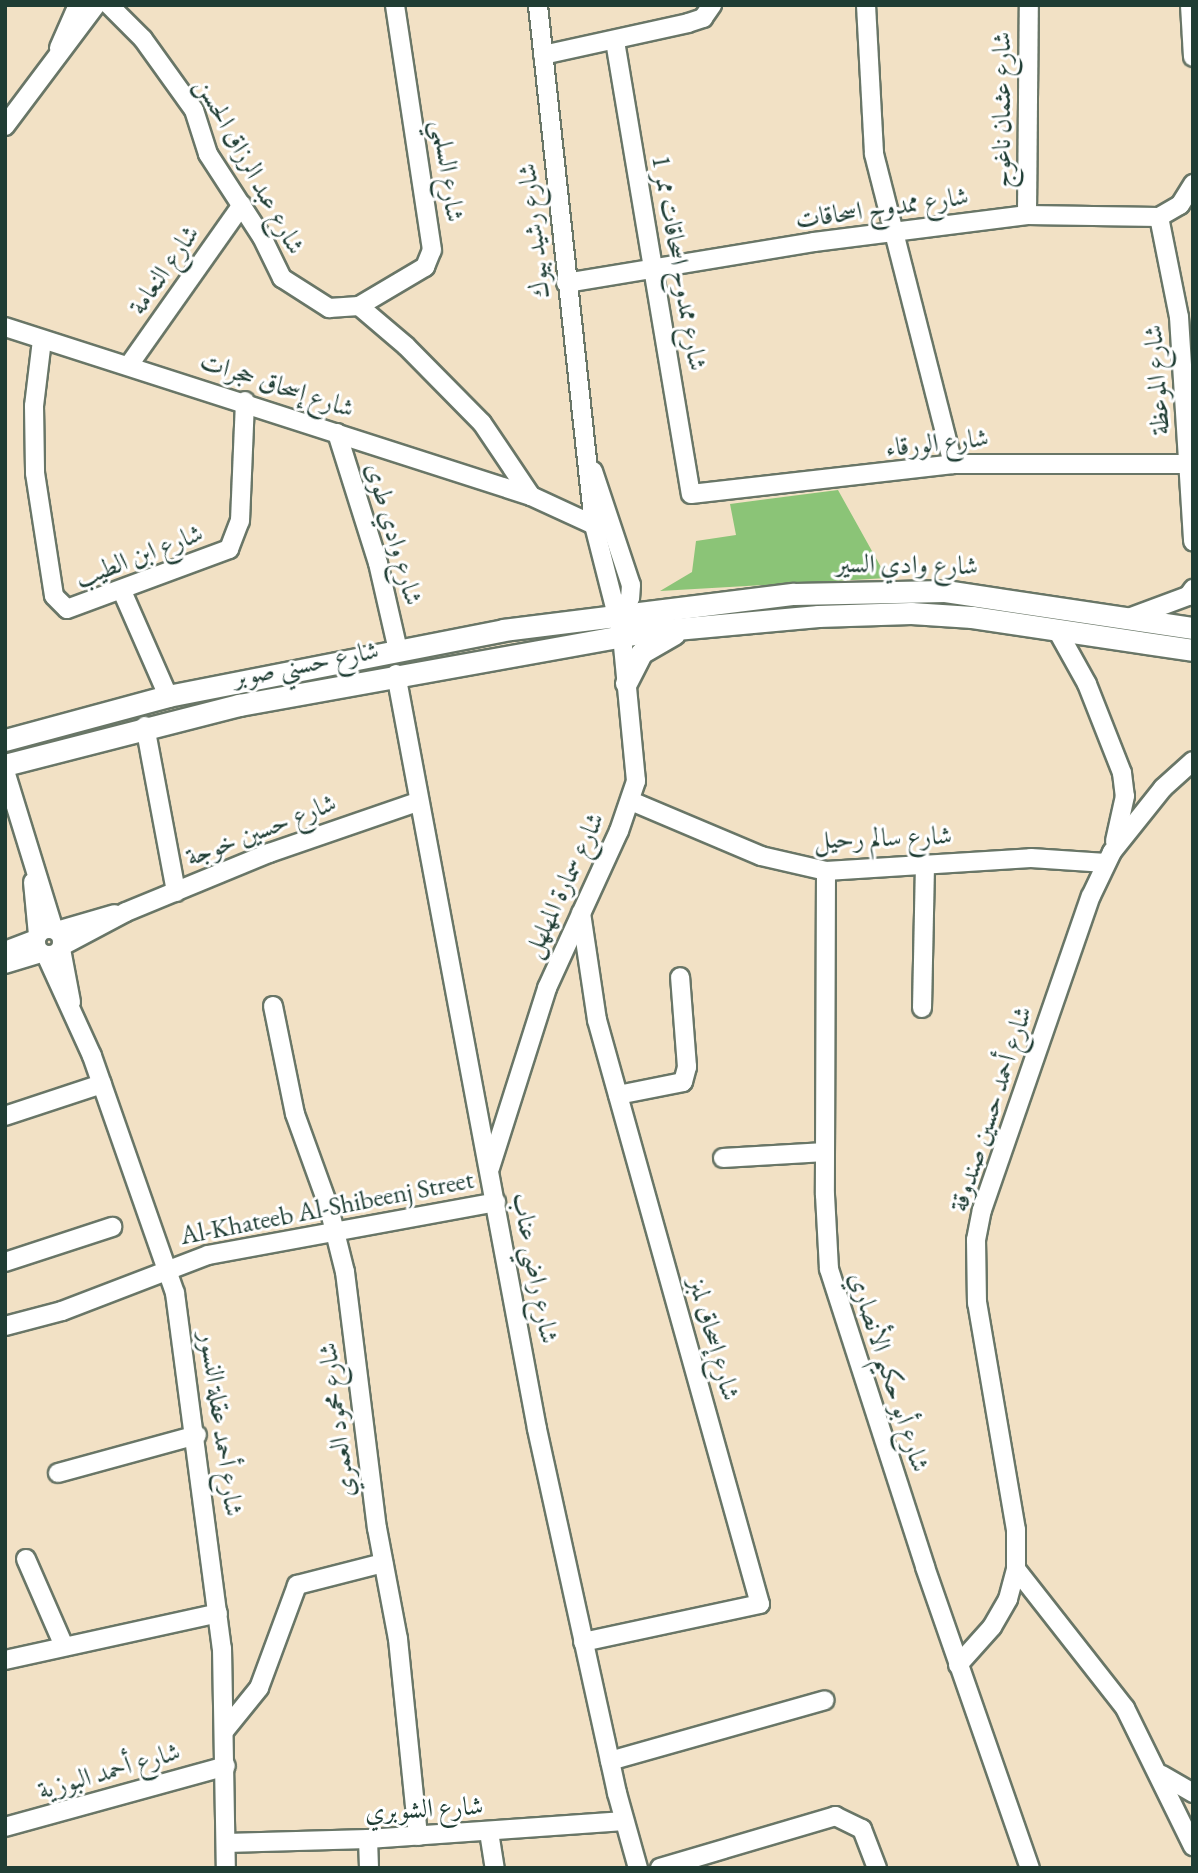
<!DOCTYPE html>
<meta charset="utf-8">
<style>
body{margin:0}
#map{position:relative;width:1198px;height:1873px;overflow:hidden;background:#f2e1c5;font-family:"EB Garamond",Amiri,serif}
div>[style]{position:absolute}
[style*='--x']{left:calc(var(--x)*1px);top:calc(var(--y)*1px);width:calc(var(--w)*1px);rotate:calc(var(--a)*1deg)}
.green>*{inset:0;background:#8bc477}
.roads{filter:drop-shadow(2px 0 #697667) drop-shadow(-2px 0 #697667) drop-shadow(0 2px #697667) drop-shadow(0 -2px #697667)}
.minor>*{height:18px;margin:-9px;padding:0 9px;transform-origin:9px;border-radius:9px;background:#fff}
.minor>.ring{margin:-9px;padding:0;box-sizing:content-box;background:none;border:18px solid #fff;border-radius:50%}
.major>*{height:21px;margin:-10.5px;padding:0 10.5px;transform-origin:10.5px;border-radius:10.5px;background:#fff}
span{translate:-50% -50%;white-space:nowrap;text-align:center;line-height:1.15;-webkit-text-stroke:6px #fff;paint-order:stroke}
.street-label{font-size:26px;color:#1f3d34}
.frame{position:absolute;inset:0;border:7px solid #1f3d34;pointer-events:none}
</style>
<div id="map">
<div class="green">
<div style="clip-path:polygon(838px 490px,887px 578px,660px 591px,692px 572px,696px 541px,736px 535px,730px 504px)"></div>
</div>
<div class="roads">
<div class="minor">
<div style="--x:109;--y:5;--w:48;--a:45"></div>
<div style="--x:143;--y:39;--w:87;--a:54.3"></div>
<div style="--x:194;--y:110;--w:46;--a:72.3"></div>
<div style="--x:208;--y:154;--w:99;--a:57"></div>
<div style="--x:262;--y:237;--w:46;--a:64"></div>
<div style="--x:282;--y:278;--w:56;--a:32.6"></div>
<div style="--x:329;--y:308;--w:30;--a:-4"></div>
<div style="--x:359;--y:306;--w:62;--a:40.4"></div>
<div style="--x:406;--y:346;--w:108;--a:45.4"></div>
<div style="--x:482;--y:423;--w:88;--a:56.1"></div>
<div style="--x:866;--y:5;--w:149;--a:86.9"></div>
<div style="--x:874;--y:154;--w:320;--a:75.7"></div>
<div style="--x:1190;--y:5;--w:52;--a:86.7"></div>
<div style="--x:615;--y:41;--w:459;--a:80.5"></div>
<div style="--x:691;--y:494;--w:264;--a:-6.5"></div>
<div style="--x:953;--y:464;--w:237;--a:0"></div>
<div style="--x:59;--y:48;--w:47;--a:-66.2"></div>
<div style="--x:543;--y:55;--w:148;--a:-12.4"></div>
<div style="--x:688;--y:23;--w:16;--a:-18"></div>
<div style="--x:703;--y:18;--w:16;--a:-55"></div>
<div style="--x:5;--y:126;--w:151;--a:-53.1"></div>
<div style="--x:1027;--y:215;--w:210;--a:-89.5"></div>
<div style="--x:1159;--y:217;--w:102;--a:78.7"></div>
<div style="--x:1179;--y:317;--w:225;--a:86.4"></div>
<div style="--x:566;--y:283;--w:251;--a:-9.4"></div>
<div style="--x:814;--y:242;--w:215;--a:-7.2"></div>
<div style="--x:1027;--y:215;--w:132;--a:0.9"></div>
<div style="--x:1159;--y:217;--w:24;--a:-30"></div>
<div style="--x:1180;--y:205;--w:25;--a:-58"></div>
<div style="--x:359;--y:306;--w:77;--a:-30.6"></div>
<div style="--x:425;--y:267;--w:18;--a:-68"></div>
<div style="--x:432;--y:250;--w:248;--a:-98.6"></div>
<div style="--x:5;--y:327;--w:552;--a:17.81"></div>
<div style="--x:531;--y:496;--w:69;--a:24.7"></div>
<div style="--x:42;--y:340;--w:66;--a:96.9"></div>
<div style="--x:34;--y:406;--w:67;--a:89.1"></div>
<div style="--x:35;--y:473;--w:124;--a:81.2"></div>
<div style="--x:54;--y:596;--w:18;--a:45"></div>
<div style="--x:67;--y:609;--w:173;--a:-20.3"></div>
<div style="--x:229;--y:549;--w:30;--a:-69"></div>
<div style="--x:240;--y:521;--w:120;--a:-87.6"></div>
<div style="--x:129;--y:365;--w:196;--a:-54.8"></div>
<div style="--x:337;--y:433;--w:136;--a:72.5"></div>
<div style="--x:378;--y:563;--w:89;--a:77.1"></div>
<div style="--x:593;--y:471;--w:120;--a:71.6"></div>
<div style="--x:631;--y:585;--w:13;--a:94"></div>
<div style="--x:630;--y:598;--w:19;--a:126"></div>
<div style="--x:122;--y:591;--w:115;--a:66.3"></div>
<div style="--x:1126;--y:619;--w:66;--a:-20.4"></div>
<div style="--x:1188;--y:596;--w:9;--a:-54"></div>
<div style="--x:1057;--y:630;--w:62;--a:60.9"></div>
<div style="--x:1087;--y:684;--w:96;--a:68.5"></div>
<div style="--x:1122;--y:773;--w:23;--a:83"></div>
<div style="--x:1125;--y:796;--w:46;--a:102.5"></div>
<div style="--x:396;--y:674;--w:768;--a:79.42"></div>
<div style="--x:537;--y:1429;--w:373;--a:77.6"></div>
<div style="--x:617;--y:1793;--w:78;--a:74.4"></div>
<div style="--x:145;--y:726;--w:169;--a:79.4"></div>
<div style="--x:5;--y:771;--w:166;--a:72.9"></div>
<div style="--x:631;--y:801;--w:141;--a:22.9"></div>
<div style="--x:761;--y:856;--w:67;--a:13"></div>
<div style="--x:826;--y:871;--w:205;--a:-3.6"></div>
<div style="--x:1031;--y:858;--w:75;--a:3.8"></div>
<div style="--x:826;--y:871;--w:324;--a:90.2"></div>
<div style="--x:825;--y:1195;--w:74;--a:86.9"></div>
<div style="--x:829;--y:1269;--w:313;--a:72.1"></div>
<div style="--x:925;--y:1567;--w:319;--a:70.8"></div>
<div style="--x:33;--y:882;--w:53;--a:84.6"></div>
<div style="--x:581;--y:913;--w:108;--a:81.5"></div>
<div style="--x:597;--y:1020;--w:606;--a:74.41"></div>
<div style="--x:760;--y:1604;--w:181;--a:167.9"></div>
<div class="ring" style="left:36px;top:929px;width:8px;height:8px"></div>
<div style="--x:57;--y:931;--w:60;--a:-16.3"></div>
<div style="--x:62;--y:946;--w:72;--a:-28"></div>
<div style="--x:126;--y:912;--w:155;--a:-22.4"></div>
<div style="--x:269;--y:853;--w:157;--a:-19"></div>
<div style="--x:61;--y:949;--w:54;--a:79.3"></div>
<div style="--x:5;--y:951;--w:33;--a:-21"></div>
<div style="--x:46;--y:955;--w:111;--a:65.5"></div>
<div style="--x:92;--y:1056;--w:251;--a:70.7"></div>
<div style="--x:175;--y:1293;--w:358;--a:82.5"></div>
<div style="--x:222;--y:1648;--w:220;--a:89"></div>
<div style="--x:5;--y:964;--w:38;--a:-17"></div>
<div style="--x:273;--y:1006;--w:110;--a:78.5"></div>
<div style="--x:295;--y:1114;--w:100;--a:70.1"></div>
<div style="--x:329;--y:1208;--w:66;--a:76"></div>
<div style="--x:345;--y:1272;--w:258;--a:82.9"></div>
<div style="--x:377;--y:1528;--w:113;--a:79.3"></div>
<div style="--x:398;--y:1639;--w:198;--a:84.2"></div>
<div style="--x:922;--y:1008;--w:144;--a:-88.8"></div>
<div style="--x:618;--y:1095;--w:66;--a:-11.3"></div>
<div style="--x:683;--y:1082;--w:16;--a:-75"></div>
<div style="--x:687;--y:1067;--w:90;--a:-94.4"></div>
<div style="--x:5;--y:1116;--w:102;--a:-18.3"></div>
<div style="--x:723;--y:1158;--w:102;--a:-3.4"></div>
<div style="--x:490;--y:1168;--w:189;--a:-72.4"></div>
<div style="--x:547;--y:988;--w:173;--a:-65.4"></div>
<div style="--x:619;--y:831;--w:53;--a:-71.2"></div>
<div style="--x:636;--y:781;--w:147;--a:-95.5"></div>
<div style="--x:622;--y:635;--w:114;--a:-104.3"></div>
<div style="--x:594;--y:525;--w:523;--a:-96.15"></div>
<div style="--x:5;--y:1262;--w:113;--a:-18.1"></div>
<div style="--x:5;--y:1326;--w:59;--a:-14.7"></div>
<div style="--x:62;--y:1311;--w:156;--a:-21"></div>
<div style="--x:208;--y:1255;--w:293;--a:-10.4"></div>
<div style="--x:58;--y:1473;--w:144;--a:-15.3"></div>
<div style="--x:26;--y:1559;--w:95;--a:66.4"></div>
<div style="--x:1016;--y:1569;--w:177;--a:51.9"></div>
<div style="--x:1125;--y:1708;--w:154;--a:63.8"></div>
<div style="--x:5;--y:1660;--w:218;--a:-12.4"></div>
<div style="--x:958;--y:1665;--w:51;--a:-48.2"></div>
<div style="--x:992;--y:1627;--w:32;--a:-60"></div>
<div style="--x:1008;--y:1599;--w:31;--a:-75"></div>
<div style="--x:1016;--y:1569;--w:39;--a:-90"></div>
<div style="--x:1016;--y:1530;--w:230;--a:-99.7"></div>
<div style="--x:977;--y:1303;--w:63;--a:-90.9"></div>
<div style="--x:976;--y:1240;--w:31;--a:-79"></div>
<div style="--x:982;--y:1210;--w:332;--a:-70.9"></div>
<div style="--x:1091;--y:896;--w:49;--a:-64.5"></div>
<div style="--x:1112;--y:852;--w:82;--a:-51.4"></div>
<div style="--x:1163;--y:788;--w:40;--a:-42"></div>
<div style="--x:225;--y:1730;--w:54;--a:-51"></div>
<div style="--x:259;--y:1688;--w:110;--a:-69.7"></div>
<div style="--x:297;--y:1585;--w:89;--a:-14.3"></div>
<div style="--x:610;--y:1761;--w:223;--a:-15.8"></div>
<div style="--x:1162;--y:1775;--w:36;--a:30"></div>
<div style="--x:5;--y:1827;--w:229;--a:-15.4"></div>
<div style="--x:489;--y:1832;--w:36;--a:81"></div>
<div style="--x:368;--y:1839;--w:29;--a:88"></div>
<div style="--x:226;--y:1843;--w:142;--a:-1.6"></div>
<div style="--x:368;--y:1839;--w:257;--a:-4"></div>
<div style="--x:660;--y:1868;--w:183;--a:-16.5"></div>
<div style="--x:835;--y:1816;--w:30;--a:26"></div>
<div style="--x:862;--y:1829;--w:42;--a:69"></div>
</div>
<div class="major">
<div style="--x:626;--y:683;--w:34;--a:-63"></div>
<div style="--x:641;--y:653;--w:38;--a:-30"></div>
<div style="--x:5;--y:740;--w:169;--a:-15.1"></div>
<div style="--x:168;--y:696;--w:341;--a:-11.1"></div>
<div style="--x:503;--y:630;--w:293;--a:-7.1"></div>
<div style="--x:794;--y:594;--w:151;--a:-1.1"></div>
<div style="--x:945;--y:591;--w:251;--a:8.5"></div>
<div style="--x:5;--y:765;--w:242;--a:-14.4"></div>
<div style="--x:239;--y:705;--w:411;--a:-10.2"></div>
<div style="--x:643;--y:632;--w:176;--a:-5.2"></div>
<div style="--x:818;--y:616;--w:93;--a:-1.8"></div>
<div style="--x:911;--y:613;--w:61;--a:3.8"></div>
<div style="--x:972;--y:617;--w:223;--a:8.5"></div>
</div>
</div>
<div class="street-label">
<span style="left:1002px;top:110px;rotate:-90deg">شارع عثمان ناغوج</span>
<span style="left:250px;top:166px;rotate:61deg">شارع عبد الرزاق الحسن</span>
<span style="left:448px;top:171px;rotate:82deg">شارع السلمي</span>
<span style="left:882px;top:208px;rotate:-8deg">شارع ممدوح اسحاقات</span>
<span style="left:534px;top:231px;rotate:-96deg">شارع رشيد بيوك</span>
<span style="left:679px;top:263px;rotate:80deg">شارع ممدوح اسحاقات ممر 1</span>
<span style="left:164px;top:270px;rotate:-55deg">شارع النعامة</span>
<span style="left:1157px;top:380px;rotate:-94deg">شارع الموعظة</span>
<span style="left:277px;top:385px;rotate:18deg">شارع إسحاق حجرات</span>
<span style="left:937px;top:443px;rotate:-6deg">شارع الورقاء</span>
<span style="left:394px;top:534px;rotate:74deg">شارع وادي طوى</span>
<span style="left:139px;top:556px;rotate:-21deg">شارع ابن الطيب</span>
<span style="left:907px;top:565px;rotate:1deg">شارع وادي السير</span>
<span style="left:306px;top:664px;rotate:-11deg">شارع حسني صوبر</span>
<span style="left:261px;top:830px;rotate:-21deg">شارع حسين خوجة</span>
<span style="left:883px;top:838px;rotate:-2deg">شارع سالم رحيل</span>
<span style="left:564px;top:885px;rotate:-65deg">شارع سمارة المهلهل</span>
<span style="left:991px;top:1109px;rotate:-72deg">شارع أحمد حسين صندوقة</span>
<span style="left:327px;top:1208px;rotate:-11deg">Al-Khateeb Al-Shibeenj Street</span>
<span style="left:535px;top:1268px;rotate:79deg">شارع راضي عناب</span>
<span style="left:714px;top:1339px;rotate:74deg">شارع إسحاق لمبز</span>
<span style="left:889px;top:1372px;rotate:72deg">شارع أبو حكيم الأنصاري</span>
<span style="left:337px;top:1420px;rotate:-97deg">شارع محمود العمري</span>
<span style="left:221px;top:1424px;rotate:82deg">شارع أحمد عقلة النسور</span>
<span style="left:109px;top:1771px;rotate:-16deg">شارع أحمد البوزية</span>
<span style="left:424px;top:1809px;rotate:-3deg">شارع الشوبري</span>
</div>
<div class="frame"></div>
</div>
